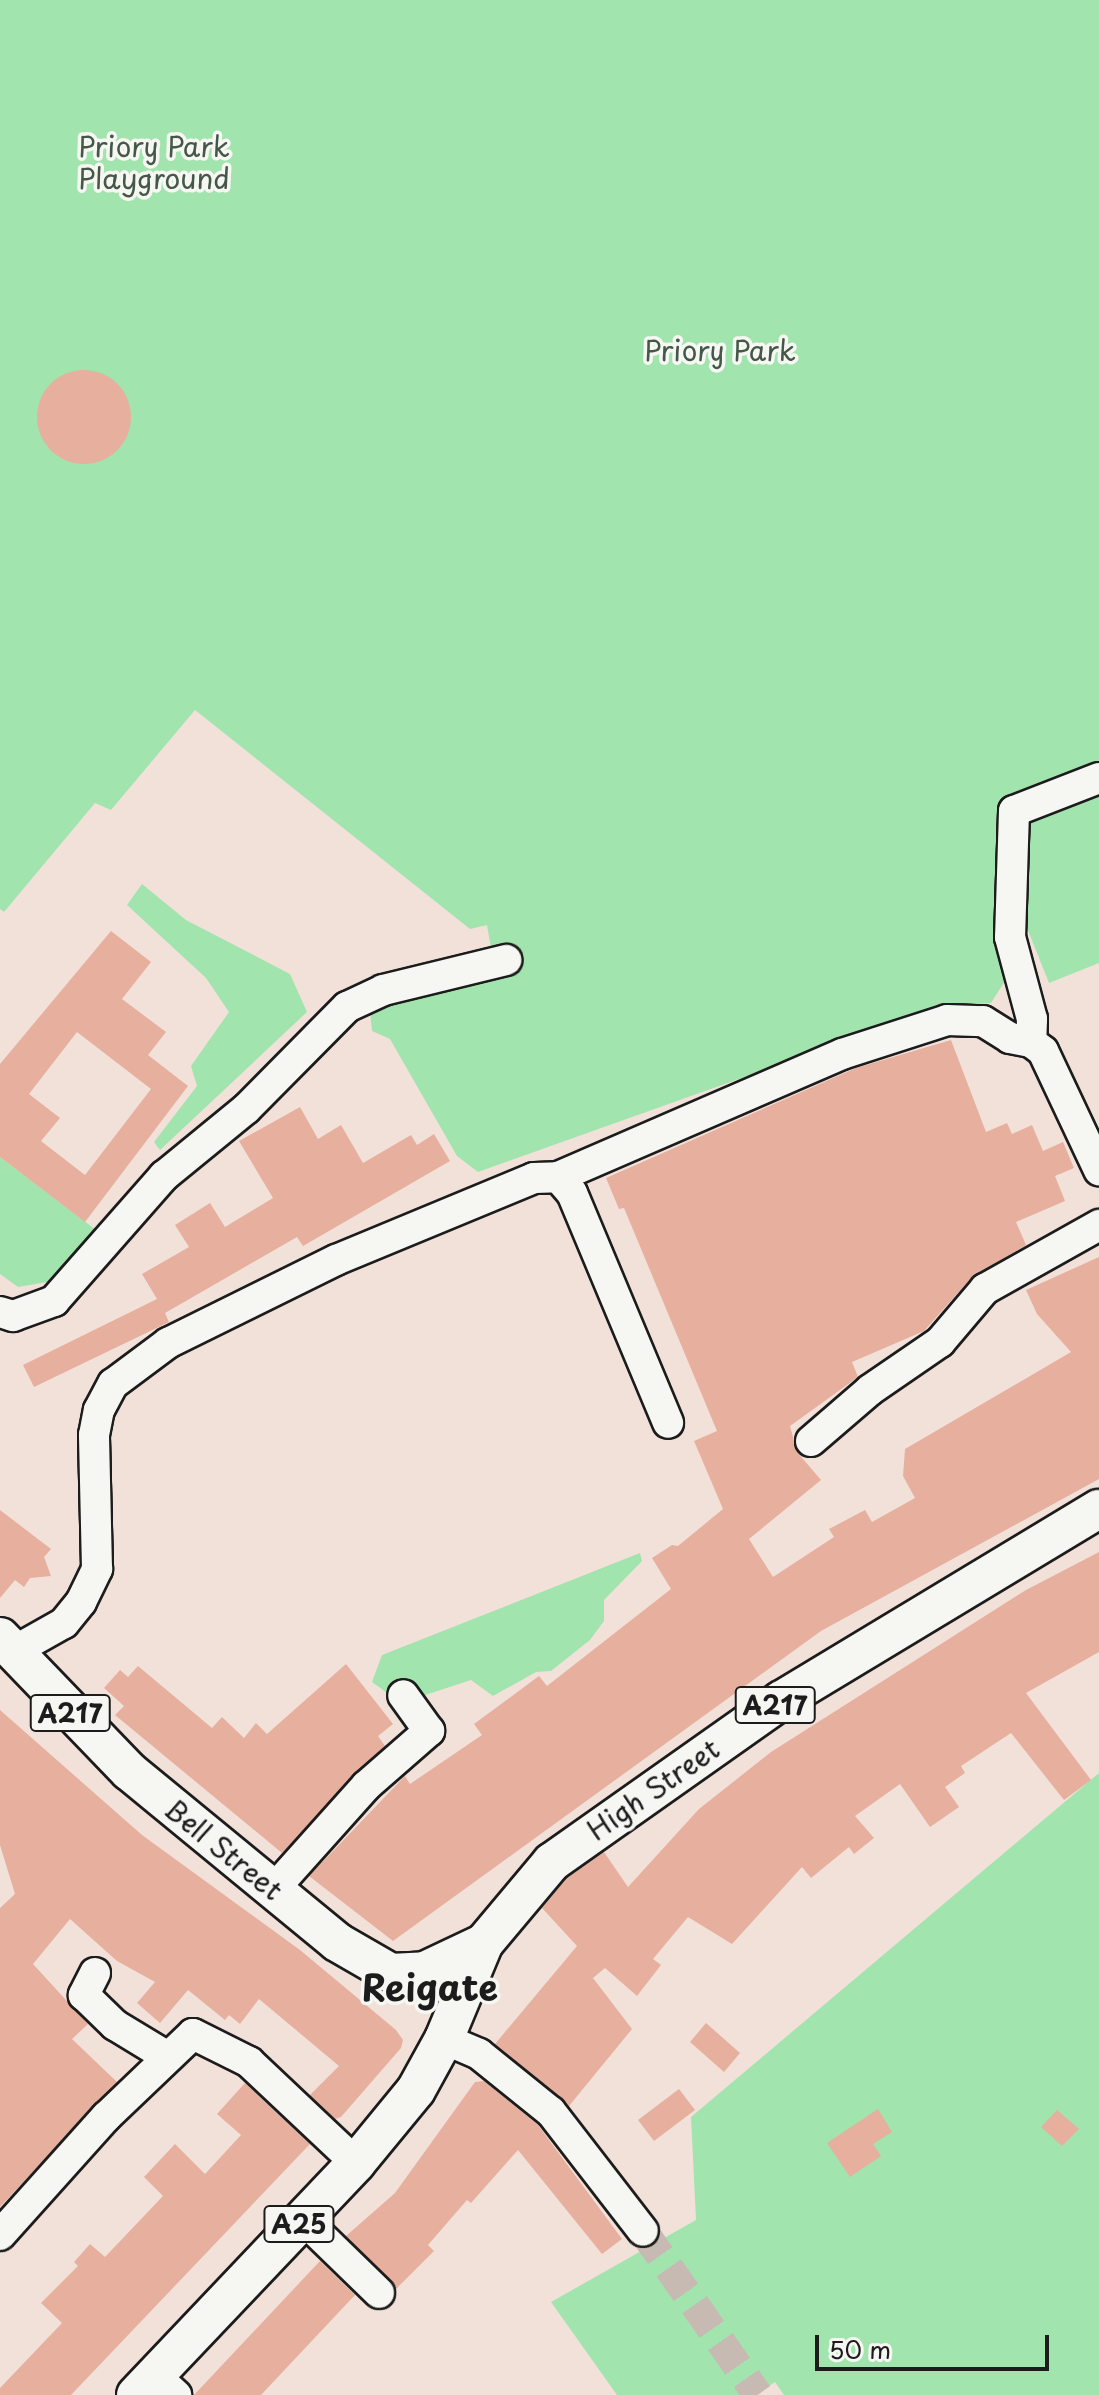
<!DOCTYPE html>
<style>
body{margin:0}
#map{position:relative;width:1099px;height:2395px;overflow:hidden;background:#f2e1d9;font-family:"Playpen Sans",sans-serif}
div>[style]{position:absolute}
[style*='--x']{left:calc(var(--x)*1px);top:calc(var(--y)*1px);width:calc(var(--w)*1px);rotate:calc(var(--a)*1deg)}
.green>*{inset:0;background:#a2e4ae}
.building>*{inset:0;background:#e7af9e}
.round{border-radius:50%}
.minor-tunnel>*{height:30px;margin-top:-15px;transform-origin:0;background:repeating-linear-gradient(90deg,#c7bab3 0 30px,transparent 0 45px)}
.roads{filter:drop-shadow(2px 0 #1c1c1c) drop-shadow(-2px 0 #1c1c1c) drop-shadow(0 2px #1c1c1c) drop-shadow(0 -2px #1c1c1c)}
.minor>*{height:30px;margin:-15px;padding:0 15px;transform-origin:15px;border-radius:15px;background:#f6f6f2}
.major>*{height:38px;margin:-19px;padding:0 19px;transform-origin:19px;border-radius:19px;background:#f6f6f2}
span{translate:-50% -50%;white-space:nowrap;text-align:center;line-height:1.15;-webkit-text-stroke:7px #f6f6f2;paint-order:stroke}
.shield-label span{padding:2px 6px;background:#f6f6f2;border:2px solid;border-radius:6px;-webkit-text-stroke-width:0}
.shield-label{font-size:26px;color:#1c1c1c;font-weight:700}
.park-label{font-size:28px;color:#445848}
.street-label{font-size:28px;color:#1c1c1c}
.district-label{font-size:36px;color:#1c1c1c;font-weight:700}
.scale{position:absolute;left:815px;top:2335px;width:234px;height:36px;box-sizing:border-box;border:4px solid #1c1c1c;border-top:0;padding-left:10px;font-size:24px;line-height:28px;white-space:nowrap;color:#1c1c1c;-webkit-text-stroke:6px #f6f6f2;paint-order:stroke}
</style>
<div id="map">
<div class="green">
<div style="clip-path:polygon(0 0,1099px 0,1099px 963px,1049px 983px,1027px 928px,996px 936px,1010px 973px,991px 1003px,941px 1007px,478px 1172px,457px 1156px,390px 1039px,372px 1031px,370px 1011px,496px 978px,487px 925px,470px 929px,195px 710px,111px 810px,95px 803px,4px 912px,0 909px)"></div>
<div style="clip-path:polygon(142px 884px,186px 920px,290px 974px,307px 1012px,160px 1150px,154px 1142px,197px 1086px,191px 1066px,229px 1012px,206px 978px,127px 905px)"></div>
<div style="clip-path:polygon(0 1157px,96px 1230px,59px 1280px,18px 1287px,0 1274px)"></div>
<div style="clip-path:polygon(640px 1553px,642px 1561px,604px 1600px,604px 1621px,590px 1640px,551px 1671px,536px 1672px,493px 1696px,471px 1680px,401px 1703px,372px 1682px,382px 1655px)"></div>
<div style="clip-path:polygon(1099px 1773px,1099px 2395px,784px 2395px,775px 2382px,756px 2395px,617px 2395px,551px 2302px,696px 2220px,691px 2117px)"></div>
</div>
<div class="building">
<div class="round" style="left:37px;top:370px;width:94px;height:94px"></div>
<div style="clip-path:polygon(evenodd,111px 931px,151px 962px,122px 999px,166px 1032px,148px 1055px,188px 1086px,85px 1222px,0 1157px,0 1064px,111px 931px,77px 1032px,151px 1089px,85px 1175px,41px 1141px,60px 1118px,29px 1094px,77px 1032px)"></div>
<div style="clip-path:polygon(951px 1040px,986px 1132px,1007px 1123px,1012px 1134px,1032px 1125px,1043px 1151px,1063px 1142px,1074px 1168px,1055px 1176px,1065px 1201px,1016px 1222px,1026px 1245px,972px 1277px,924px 1331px,852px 1362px,858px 1377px,790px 1426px,797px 1452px,821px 1480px,749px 1539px,773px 1577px,834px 1537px,829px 1529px,865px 1510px,872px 1522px,915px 1498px,903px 1476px,905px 1449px,1071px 1352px,1037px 1314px,1026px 1290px,1099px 1257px,1099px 1479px,821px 1631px,393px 1941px,309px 1876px,405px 1776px,410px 1784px,482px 1735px,474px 1724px,539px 1676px,547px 1686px,671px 1589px,652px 1558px,672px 1545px,678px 1546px,723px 1509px,694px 1441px,717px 1431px,624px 1208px,619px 1209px,606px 1178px,856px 1068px)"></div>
<div style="clip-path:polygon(300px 1107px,318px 1139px,341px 1125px,363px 1163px,411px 1135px,417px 1145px,434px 1134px,450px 1161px,303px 1246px,297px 1237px,165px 1313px,169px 1322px,34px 1387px,23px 1365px,157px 1299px,142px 1274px,189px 1247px,175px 1225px,210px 1203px,225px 1227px,273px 1198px,239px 1141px)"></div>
<div style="clip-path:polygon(0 1510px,51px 1549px,44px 1557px,51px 1576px,30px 1578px,24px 1587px,15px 1580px,0 1598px)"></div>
<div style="clip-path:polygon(1099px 1552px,1099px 1652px,1026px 1693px,1091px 1780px,1064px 1800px,1011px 1733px,961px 1766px,965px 1773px,945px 1787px,959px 1807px,930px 1827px,900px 1784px,855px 1816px,874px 1838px,854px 1854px,849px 1847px,811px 1878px,802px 1867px,732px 1944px,688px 1917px,653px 1959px,661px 1965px,637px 1996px,605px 1968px,593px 1978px,632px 2029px,569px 2106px,495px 2044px,577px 1946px,542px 1908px,567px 1878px,604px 1852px,628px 1887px,699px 1809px,771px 1752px,1026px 1590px)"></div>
<div style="clip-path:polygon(346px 1664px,393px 1724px,378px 1736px,385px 1746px,282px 1853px,115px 1715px,124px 1706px,104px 1688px,120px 1670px,128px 1677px,138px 1666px,212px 1728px,222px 1717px,244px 1738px,256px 1723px,267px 1734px)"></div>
<div style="clip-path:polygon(0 1710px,142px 1835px,300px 1950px,396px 2030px,403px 2040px,401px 2048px,341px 2117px,335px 2119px,310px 2095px,339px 2066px,259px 1999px,240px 2024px,229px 2015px,225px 2020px,188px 1990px,160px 2023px,137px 2003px,155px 1982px,117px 1961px,70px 1919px,33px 1964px,88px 2024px,72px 2039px,117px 2082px,0 2207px,0 1908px,15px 1894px,0 1845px)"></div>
<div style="clip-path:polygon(706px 2023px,740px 2053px,724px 2072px,690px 2042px)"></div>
<div style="clip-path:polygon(484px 2081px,538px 2125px,622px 2239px,602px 2254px,518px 2150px,471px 2203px,467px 2200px,428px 2245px,434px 2251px,396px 2289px,346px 2236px,395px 2193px,475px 2082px)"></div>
<div style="clip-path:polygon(245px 2083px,310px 2144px,71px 2395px,0 2395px,0 2388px,62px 2323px,41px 2303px,78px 2266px,74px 2262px,90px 2244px,105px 2257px,163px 2196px,144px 2177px,175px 2144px,205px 2174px,241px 2135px,217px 2114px)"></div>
<div style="clip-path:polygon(679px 2089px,695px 2110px,654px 2141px,638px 2120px)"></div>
<div style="clip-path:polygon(878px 2109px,892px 2132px,873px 2144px,881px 2156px,850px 2177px,827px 2143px)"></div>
<div style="clip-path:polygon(1057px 2110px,1079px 2129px,1062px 2146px,1041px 2127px)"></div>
<div style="clip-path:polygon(320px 2261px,355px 2295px,261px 2395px,194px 2395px)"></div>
</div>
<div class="minor-tunnel">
<div style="--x:643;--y:2231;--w:200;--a:55"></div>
</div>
<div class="roads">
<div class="minor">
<div style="--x:1099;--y:778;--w:91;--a:158.8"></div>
<div style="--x:1014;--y:811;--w:126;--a:91.8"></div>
<div style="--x:1010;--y:937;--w:85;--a:75"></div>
<div style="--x:1032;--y:1019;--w:23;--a:92"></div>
<div style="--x:1031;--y:1042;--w:15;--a:37"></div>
<div style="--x:1043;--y:1051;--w:132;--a:64.8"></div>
<div style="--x:558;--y:1177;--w:21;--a:49"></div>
<div style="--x:572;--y:1193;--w:249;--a:67.3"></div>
<div style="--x:0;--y:1312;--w:14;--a:17"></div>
<div style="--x:13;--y:1316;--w:44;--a:-20.1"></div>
<div style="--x:54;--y:1301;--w:167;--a:-48.7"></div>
<div style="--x:164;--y:1176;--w:106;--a:-39.3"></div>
<div style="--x:246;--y:1109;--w:144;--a:-45.3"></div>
<div style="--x:347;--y:1007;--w:40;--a:-25"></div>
<div style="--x:383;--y:990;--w:127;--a:-13.7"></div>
<div style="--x:811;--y:1441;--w:78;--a:-40.8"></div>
<div style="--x:870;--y:1390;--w:85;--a:-34.4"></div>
<div style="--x:940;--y:1342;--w:70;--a:-49.7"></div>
<div style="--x:985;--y:1289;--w:131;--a:-29.3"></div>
<div style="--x:16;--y:1650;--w:55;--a:-29.4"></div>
<div style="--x:64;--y:1623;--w:27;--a:-51"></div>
<div style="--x:81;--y:1602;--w:37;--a:-64"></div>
<div style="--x:97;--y:1569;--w:134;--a:-91.3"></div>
<div style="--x:94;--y:1435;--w:25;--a:-79"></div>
<div style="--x:99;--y:1410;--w:30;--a:-62"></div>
<div style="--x:113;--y:1384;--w:69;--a:-36.7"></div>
<div style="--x:168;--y:1343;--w:187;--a:-26.3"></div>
<div style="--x:336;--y:1260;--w:214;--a:-22.5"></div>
<div style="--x:534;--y:1178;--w:24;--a:-2"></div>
<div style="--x:558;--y:1177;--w:309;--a:-23.4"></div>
<div style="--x:842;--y:1054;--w:110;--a:-17.9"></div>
<div style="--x:947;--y:1020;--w:36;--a:2"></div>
<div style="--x:983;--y:1021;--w:32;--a:32"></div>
<div style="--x:1010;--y:1038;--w:21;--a:11"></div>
<div style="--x:273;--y:1890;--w:140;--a:-48.2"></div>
<div style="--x:366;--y:1786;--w:84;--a:-41.1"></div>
<div style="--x:429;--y:1731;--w:44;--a:-125.8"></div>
<div style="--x:95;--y:1973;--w:25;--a:117"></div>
<div style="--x:84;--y:1995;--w:43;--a:44.1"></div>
<div style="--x:115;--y:2025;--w:60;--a:31.3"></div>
<div style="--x:444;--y:2039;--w:38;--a:23"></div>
<div style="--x:479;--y:2054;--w:92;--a:38.9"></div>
<div style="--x:551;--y:2112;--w:150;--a:52.3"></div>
<div style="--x:303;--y:2219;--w:106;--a:44.2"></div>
<div style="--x:0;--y:2235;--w:159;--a:-48.1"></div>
<div style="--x:106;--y:2117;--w:120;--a:-43.7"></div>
<div style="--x:193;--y:2034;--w:63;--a:26.6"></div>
<div style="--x:249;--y:2062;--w:147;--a:43.3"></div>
<div style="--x:154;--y:2375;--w:30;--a:42"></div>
</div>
<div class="major">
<div style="--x:0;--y:1637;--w:186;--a:46.1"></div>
<div style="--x:129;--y:1771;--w:269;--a:39.4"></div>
<div style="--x:337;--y:1942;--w:62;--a:29.9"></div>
<div style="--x:391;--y:1973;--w:34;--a:-3"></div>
<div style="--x:425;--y:1971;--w:65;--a:-25.4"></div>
<div style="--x:136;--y:2395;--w:320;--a:-46.5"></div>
<div style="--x:356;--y:2163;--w:94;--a:-50.6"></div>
<div style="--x:416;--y:2090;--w:58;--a:-61.2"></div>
<div style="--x:444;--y:2039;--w:104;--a:-67.4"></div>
<div style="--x:484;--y:1943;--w:106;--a:-50"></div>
<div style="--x:552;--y:1862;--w:281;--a:-35.2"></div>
<div style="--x:782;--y:1700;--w:370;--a:-31.1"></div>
</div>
</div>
<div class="shield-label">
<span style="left:775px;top:1705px">A217</span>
<span style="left:70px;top:1713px">A217</span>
<span style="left:299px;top:2224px">A25</span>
</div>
<div class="park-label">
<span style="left:154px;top:162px">Priory Park<br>Playground</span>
<span style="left:720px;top:350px">Priory Park</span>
</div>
<div class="street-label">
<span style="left:653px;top:1789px;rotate:-35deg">High Street</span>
<span style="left:224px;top:1849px;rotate:39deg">Bell Street</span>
</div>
<div class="district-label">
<span style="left:430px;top:1987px">Reigate</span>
</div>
<div class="scale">50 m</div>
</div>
